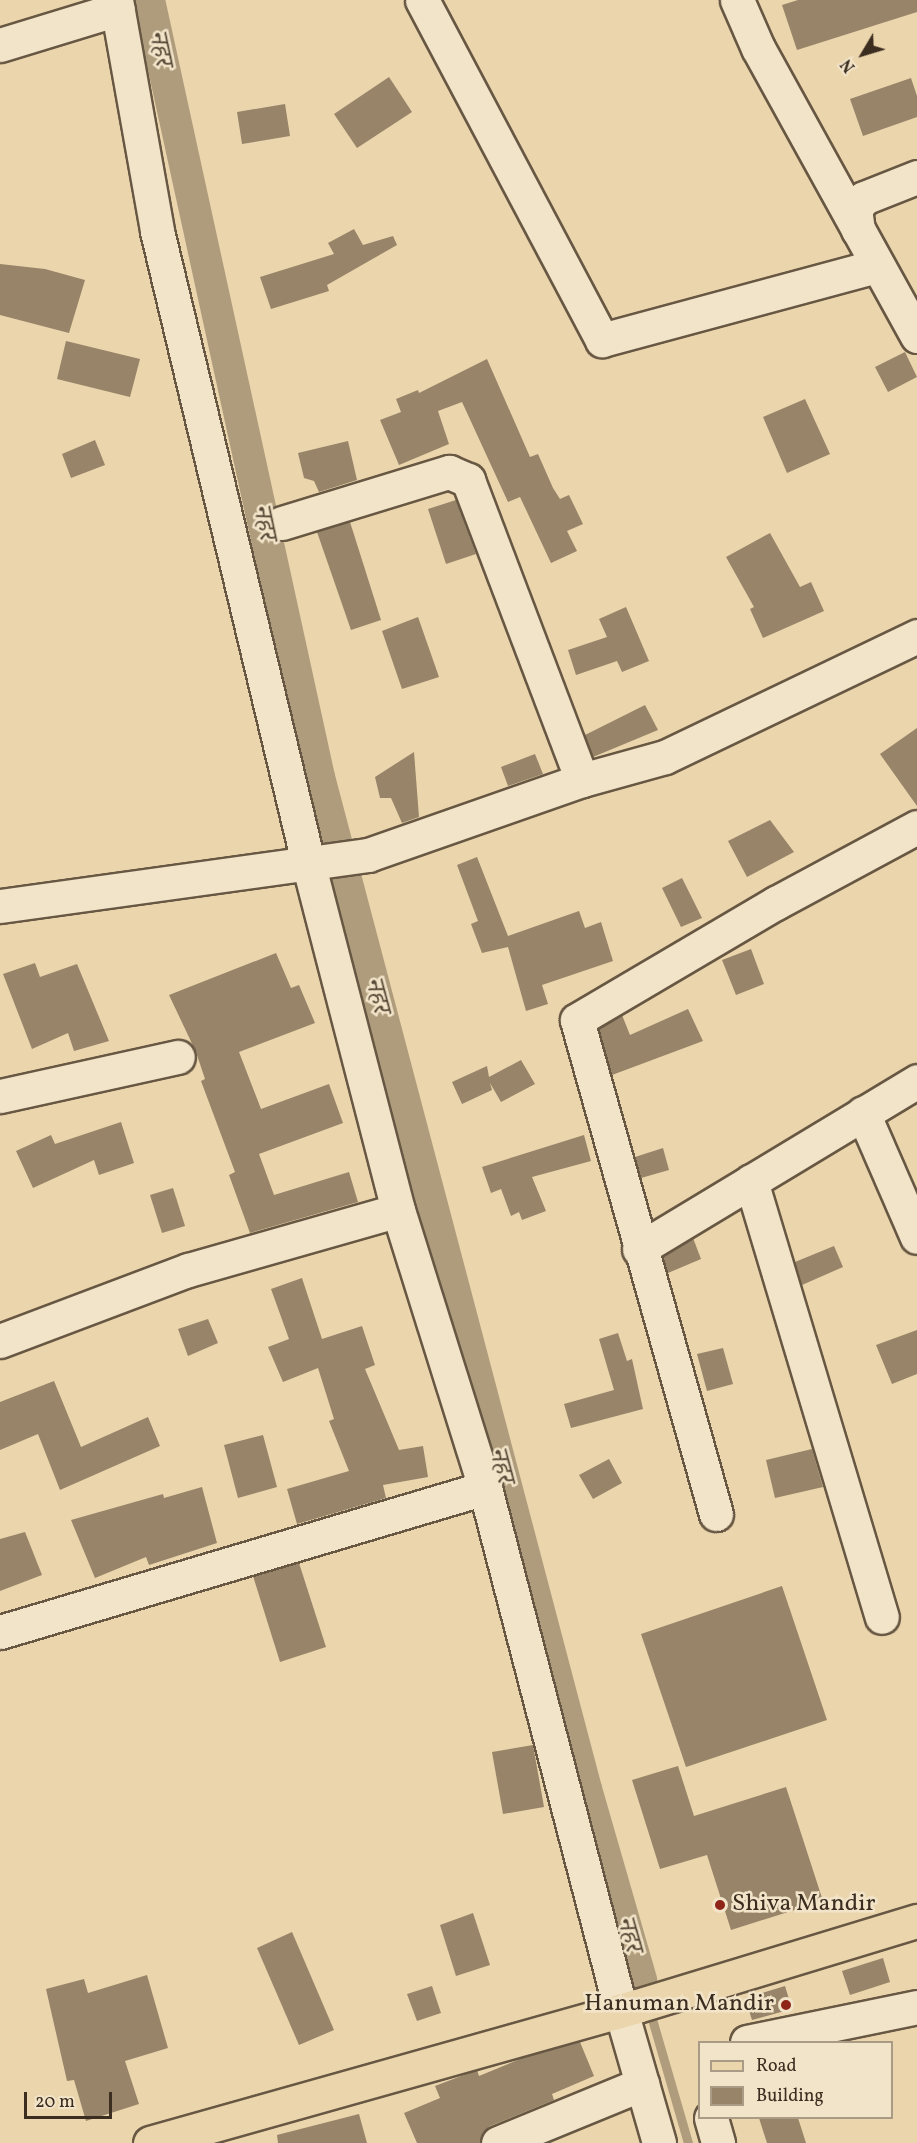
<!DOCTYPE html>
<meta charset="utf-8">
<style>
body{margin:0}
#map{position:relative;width:917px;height:2143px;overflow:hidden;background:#ebd5ac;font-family:Vollkorn,"Noto Serif Devanagari",serif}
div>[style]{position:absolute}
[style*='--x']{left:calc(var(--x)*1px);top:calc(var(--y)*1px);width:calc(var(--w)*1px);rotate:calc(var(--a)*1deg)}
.stream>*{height:9px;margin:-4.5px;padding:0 4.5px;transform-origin:4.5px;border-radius:4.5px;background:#af9c7c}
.canal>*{height:32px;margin:-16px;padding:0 16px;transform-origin:16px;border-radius:16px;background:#af9c7c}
.building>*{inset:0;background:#978469}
.roads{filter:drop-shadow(2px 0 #675743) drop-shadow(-2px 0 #675743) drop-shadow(0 2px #675743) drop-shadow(0 -2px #675743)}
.minor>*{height:33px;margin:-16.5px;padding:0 16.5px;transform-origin:16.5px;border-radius:16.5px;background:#f2e4c9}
.major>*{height:33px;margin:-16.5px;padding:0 16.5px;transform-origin:16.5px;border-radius:16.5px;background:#ebd5ac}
.dots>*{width:16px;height:16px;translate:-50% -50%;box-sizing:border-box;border:3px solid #f2e4c9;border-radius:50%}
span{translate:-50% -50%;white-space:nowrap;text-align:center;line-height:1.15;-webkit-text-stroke:5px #f2e4c9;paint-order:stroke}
.poi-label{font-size:24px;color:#3b2d20}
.left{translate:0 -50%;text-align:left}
.right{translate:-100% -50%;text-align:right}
.water-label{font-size:26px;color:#584937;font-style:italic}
.legend{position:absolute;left:698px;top:2041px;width:195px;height:78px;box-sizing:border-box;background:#f2e4c9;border:2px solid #a99b85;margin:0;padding:8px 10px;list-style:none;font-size:18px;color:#3b2d20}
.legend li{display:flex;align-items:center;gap:12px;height:30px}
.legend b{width:30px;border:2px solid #a99b85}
.north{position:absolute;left:833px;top:24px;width:60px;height:60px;-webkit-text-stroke:4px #f2e4c9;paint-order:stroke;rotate:232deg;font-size:16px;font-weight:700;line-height:24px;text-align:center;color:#3b2d20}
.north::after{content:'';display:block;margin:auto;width:21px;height:27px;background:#3b2d20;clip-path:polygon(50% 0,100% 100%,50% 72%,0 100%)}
.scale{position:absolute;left:24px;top:2092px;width:88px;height:27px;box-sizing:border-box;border:3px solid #3b2d20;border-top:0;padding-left:8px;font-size:18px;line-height:21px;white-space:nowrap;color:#3b2d20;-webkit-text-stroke:4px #f2e4c9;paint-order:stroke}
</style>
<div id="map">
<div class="stream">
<div style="--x:652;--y:2019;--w:129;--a:73.8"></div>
</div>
<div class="canal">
<div style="--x:149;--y:0;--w:795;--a:77.66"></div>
<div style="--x:319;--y:777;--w:1047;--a:75.22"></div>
<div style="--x:586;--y:1789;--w:199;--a:73.9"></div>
</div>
<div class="building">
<div style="clip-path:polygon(798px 0,917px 0,917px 12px,797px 50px,782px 5px)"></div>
<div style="clip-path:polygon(389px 77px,412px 112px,357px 148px,334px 114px)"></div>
<div style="clip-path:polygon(911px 78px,917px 96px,917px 117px,863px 136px,850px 99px)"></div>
<div style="clip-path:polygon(285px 104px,290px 136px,242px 144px,237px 112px)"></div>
<div style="clip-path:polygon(354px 229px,363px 245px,393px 236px,397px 245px,327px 285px,329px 291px,271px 309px,260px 277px,334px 254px,328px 243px)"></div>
<div style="clip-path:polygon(0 264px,45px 269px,85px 280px,69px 333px,0 315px)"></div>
<div style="clip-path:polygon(66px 341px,140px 359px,130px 397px,57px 379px)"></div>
<div style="clip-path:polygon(905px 352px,917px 377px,888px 392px,875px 367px)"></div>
<div style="clip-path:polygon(487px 359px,530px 457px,538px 454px,553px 488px,560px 499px,569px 495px,583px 524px,567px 531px,577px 551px,551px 563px,520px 497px,508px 502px,462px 402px,438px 411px,449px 444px,399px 465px,380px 420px,401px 412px,396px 399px,418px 390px,419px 393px)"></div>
<div style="clip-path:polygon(805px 399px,830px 454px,787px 473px,763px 417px)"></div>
<div style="clip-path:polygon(95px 440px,105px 465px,71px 478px,62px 454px)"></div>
<div style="clip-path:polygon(348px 441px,357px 480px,319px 492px,314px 481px,304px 478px,298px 453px)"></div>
<div style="clip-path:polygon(456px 500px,476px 554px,446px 564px,428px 509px)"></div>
<div style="clip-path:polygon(350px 522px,381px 620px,351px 630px,317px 532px)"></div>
<div style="clip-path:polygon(770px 533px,800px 587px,811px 582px,824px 611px,763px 638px,750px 609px,754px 607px,726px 557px)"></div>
<div style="clip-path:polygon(626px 607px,649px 661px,622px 672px,617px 661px,576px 675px,568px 650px,607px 637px,599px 619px)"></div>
<div style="clip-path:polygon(418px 617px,439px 677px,402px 689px,382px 631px)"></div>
<div style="clip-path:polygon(645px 705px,658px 730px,593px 757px,585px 735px)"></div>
<div style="clip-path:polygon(917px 728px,917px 806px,880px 754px)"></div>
<div style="clip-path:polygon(414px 752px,419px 817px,402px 823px,391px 798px,380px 798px,375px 777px)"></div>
<div style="clip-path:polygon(535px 754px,543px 774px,508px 786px,501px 767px)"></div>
<div style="clip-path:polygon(770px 820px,794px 852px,747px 877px,728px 841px)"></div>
<div style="clip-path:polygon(477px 857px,508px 936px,579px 911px,585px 928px,601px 922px,613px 961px,542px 985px,548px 1004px,526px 1011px,508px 947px,482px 953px,471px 924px,478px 921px,457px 865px)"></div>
<div style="clip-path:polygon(682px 878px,702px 918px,681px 927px,662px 888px)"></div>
<div style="clip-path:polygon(751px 949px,764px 984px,736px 995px,722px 960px)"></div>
<div style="clip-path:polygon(276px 953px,291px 988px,299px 985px,315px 1023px,239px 1052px,261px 1109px,329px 1084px,343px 1123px,259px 1154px,274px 1195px,349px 1172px,358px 1202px,250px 1233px,229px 1175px,235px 1172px,201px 1081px,205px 1079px,196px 1052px,169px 995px)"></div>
<div style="clip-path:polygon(35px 963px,40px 977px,77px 964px,109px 1041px,74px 1051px,68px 1033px,32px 1049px,3px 974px)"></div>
<div style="clip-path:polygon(688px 1009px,703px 1041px,612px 1075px,599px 1029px,622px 1015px,630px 1035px)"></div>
<div style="clip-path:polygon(521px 1060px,535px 1084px,501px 1102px,490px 1083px,492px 1090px,462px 1104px,452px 1082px,487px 1066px,489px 1077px)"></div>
<div style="clip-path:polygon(121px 1122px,134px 1163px,99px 1175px,94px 1160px,33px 1188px,16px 1151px,51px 1135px,55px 1144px)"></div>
<div style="clip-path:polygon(584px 1135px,591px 1161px,532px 1177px,546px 1211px,522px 1220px,519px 1212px,511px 1216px,501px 1189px,491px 1193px,482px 1167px)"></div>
<div style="clip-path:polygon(663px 1148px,669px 1170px,641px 1178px,635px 1157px)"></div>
<div style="clip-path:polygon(173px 1188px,185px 1226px,162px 1233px,150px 1195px)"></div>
<div style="clip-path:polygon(693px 1238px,701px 1259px,668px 1273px,663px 1256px)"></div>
<div style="clip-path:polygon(834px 1246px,843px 1267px,802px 1285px,795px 1262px)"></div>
<div style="clip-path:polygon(302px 1278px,322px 1339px,362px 1326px,375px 1365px,365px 1369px,399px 1450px,423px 1446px,428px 1477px,383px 1485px,386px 1498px,297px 1524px,287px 1489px,349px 1471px,329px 1421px,334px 1419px,318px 1368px,283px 1382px,268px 1347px,289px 1339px,271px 1289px)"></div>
<div style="clip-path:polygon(208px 1319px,218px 1343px,188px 1356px,178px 1329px)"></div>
<div style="clip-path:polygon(917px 1330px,917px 1374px,892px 1384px,876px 1345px)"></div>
<div style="clip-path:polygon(618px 1333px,627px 1361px,632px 1359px,643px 1409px,571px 1428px,564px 1404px,614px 1390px,599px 1339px)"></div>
<div style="clip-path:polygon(723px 1348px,733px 1384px,707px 1391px,697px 1354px)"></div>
<div style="clip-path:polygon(54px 1381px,81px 1447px,148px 1417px,160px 1446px,60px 1490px,38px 1434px,0 1450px,0 1402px)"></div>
<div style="clip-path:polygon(263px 1435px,277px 1487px,238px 1498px,224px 1445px)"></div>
<div style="clip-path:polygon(812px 1449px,823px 1487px,775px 1498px,766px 1460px)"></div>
<div style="clip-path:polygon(609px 1459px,622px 1483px,593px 1499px,579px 1475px)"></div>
<div style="clip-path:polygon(202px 1487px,217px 1543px,149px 1565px,146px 1557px,95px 1578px,71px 1520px,163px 1494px,164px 1498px)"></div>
<div style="clip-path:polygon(25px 1532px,42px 1575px,0 1591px,0 1539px)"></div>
<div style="clip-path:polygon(299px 1563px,326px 1647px,280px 1662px,253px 1576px)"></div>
<div style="clip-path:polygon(782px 1586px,827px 1720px,686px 1767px,641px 1634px)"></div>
<div style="clip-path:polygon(533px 1745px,544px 1807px,503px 1814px,492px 1752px)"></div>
<div style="clip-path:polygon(678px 1766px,694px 1816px,786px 1787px,823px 1901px,731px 1930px,707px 1855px,660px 1869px,632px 1780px)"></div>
<div style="clip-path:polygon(473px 1913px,490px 1965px,456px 1976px,440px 1925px)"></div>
<div style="clip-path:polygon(292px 1932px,334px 2030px,299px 2045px,257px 1948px)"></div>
<div style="clip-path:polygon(883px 1958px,890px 1982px,850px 1995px,842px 1971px)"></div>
<div style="clip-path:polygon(147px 1975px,168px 2048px,125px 2061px,139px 2104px,86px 2121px,74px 2080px,67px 2081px,46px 1989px,84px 1979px,88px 1993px)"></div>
<div style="clip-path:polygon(432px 1986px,441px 2013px,417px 2021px,407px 1994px)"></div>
<div style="clip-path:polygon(785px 1986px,792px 2009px,752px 2020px,745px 1998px)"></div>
<div style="clip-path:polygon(580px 2042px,594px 2076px,552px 2094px,554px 2100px,490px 2126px,483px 2132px,480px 2143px,417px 2143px,404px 2113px,440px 2098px,435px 2086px,477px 2070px,479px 2076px,525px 2057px)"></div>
<div style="clip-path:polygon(359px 2114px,367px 2143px,278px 2143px,277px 2135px)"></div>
<div style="clip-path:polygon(759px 2118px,798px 2118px,806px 2143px,767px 2143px)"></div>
</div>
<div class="roads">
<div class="minor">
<div style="--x:116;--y:0;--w:235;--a:79.9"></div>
<div style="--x:157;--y:231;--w:653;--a:76.54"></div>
<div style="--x:309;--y:866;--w:355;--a:75.5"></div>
<div style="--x:398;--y:1210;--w:291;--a:72.6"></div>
<div style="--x:485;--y:1488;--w:540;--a:75.42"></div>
<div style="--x:621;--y:2011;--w:137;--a:73.9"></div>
<div style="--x:422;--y:0;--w:385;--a:62.1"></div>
<div style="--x:602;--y:340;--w:285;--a:-15.1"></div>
<div style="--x:737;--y:0;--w:52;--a:66.4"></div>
<div style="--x:758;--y:48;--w:329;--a:61.1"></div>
<div style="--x:0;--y:45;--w:123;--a:-17"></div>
<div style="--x:858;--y:230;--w:21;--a:-98"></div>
<div style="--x:855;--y:209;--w:14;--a:-51"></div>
<div style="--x:864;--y:198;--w:57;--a:-21.6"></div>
<div style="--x:282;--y:523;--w:175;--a:-17"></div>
<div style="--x:449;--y:472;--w:21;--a:23"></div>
<div style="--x:468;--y:480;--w:321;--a:69.2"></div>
<div style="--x:0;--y:906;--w:372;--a:-7.9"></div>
<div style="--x:368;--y:855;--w:227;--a:-19.3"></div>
<div style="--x:582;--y:780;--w:86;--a:-15.5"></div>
<div style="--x:665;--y:757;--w:280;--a:-25.6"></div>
<div style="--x:0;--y:1096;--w:182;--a:-12.4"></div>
<div style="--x:863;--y:1113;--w:135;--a:66.5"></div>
<div style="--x:751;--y:1181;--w:455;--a:73.3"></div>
<div style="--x:639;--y:1249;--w:325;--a:-31.1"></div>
<div style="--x:0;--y:1341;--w:201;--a:-20.7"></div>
<div style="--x:188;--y:1270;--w:218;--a:-15.9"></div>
<div style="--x:716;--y:1514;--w:513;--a:-105.72"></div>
<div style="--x:577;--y:1020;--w:231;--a:-30.5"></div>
<div style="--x:776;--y:903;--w:160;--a:-28.3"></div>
<div style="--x:0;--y:1632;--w:506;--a:-16.54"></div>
<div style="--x:747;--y:2042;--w:174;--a:-11.6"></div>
<div style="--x:711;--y:2118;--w:26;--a:74"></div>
<div style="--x:498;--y:2143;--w:156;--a:-22.3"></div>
</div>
<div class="major">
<div style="--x:150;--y:2143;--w:506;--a:-15.71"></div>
<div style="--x:637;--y:2006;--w:293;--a:-16.9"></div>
</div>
</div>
<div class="dots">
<div style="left:720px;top:1905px;background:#8f2418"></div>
<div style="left:786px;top:2005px;background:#8f2418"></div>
</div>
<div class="poi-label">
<span class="left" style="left:732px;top:1905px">Shiva Mandir</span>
<span class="right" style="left:774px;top:2005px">Hanuman Mandir</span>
</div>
<div class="water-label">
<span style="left:159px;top:48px;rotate:78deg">नहर</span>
<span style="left:263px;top:522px;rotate:78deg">नहर</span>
<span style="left:376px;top:995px;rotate:75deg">नहर</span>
<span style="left:500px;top:1465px;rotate:75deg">नहर</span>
<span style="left:628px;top:1934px;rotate:74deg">नहर</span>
</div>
<ul class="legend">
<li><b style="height:8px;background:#ebd5ac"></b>Road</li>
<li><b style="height:16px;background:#978469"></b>Building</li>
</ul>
<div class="north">N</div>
<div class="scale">20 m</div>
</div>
